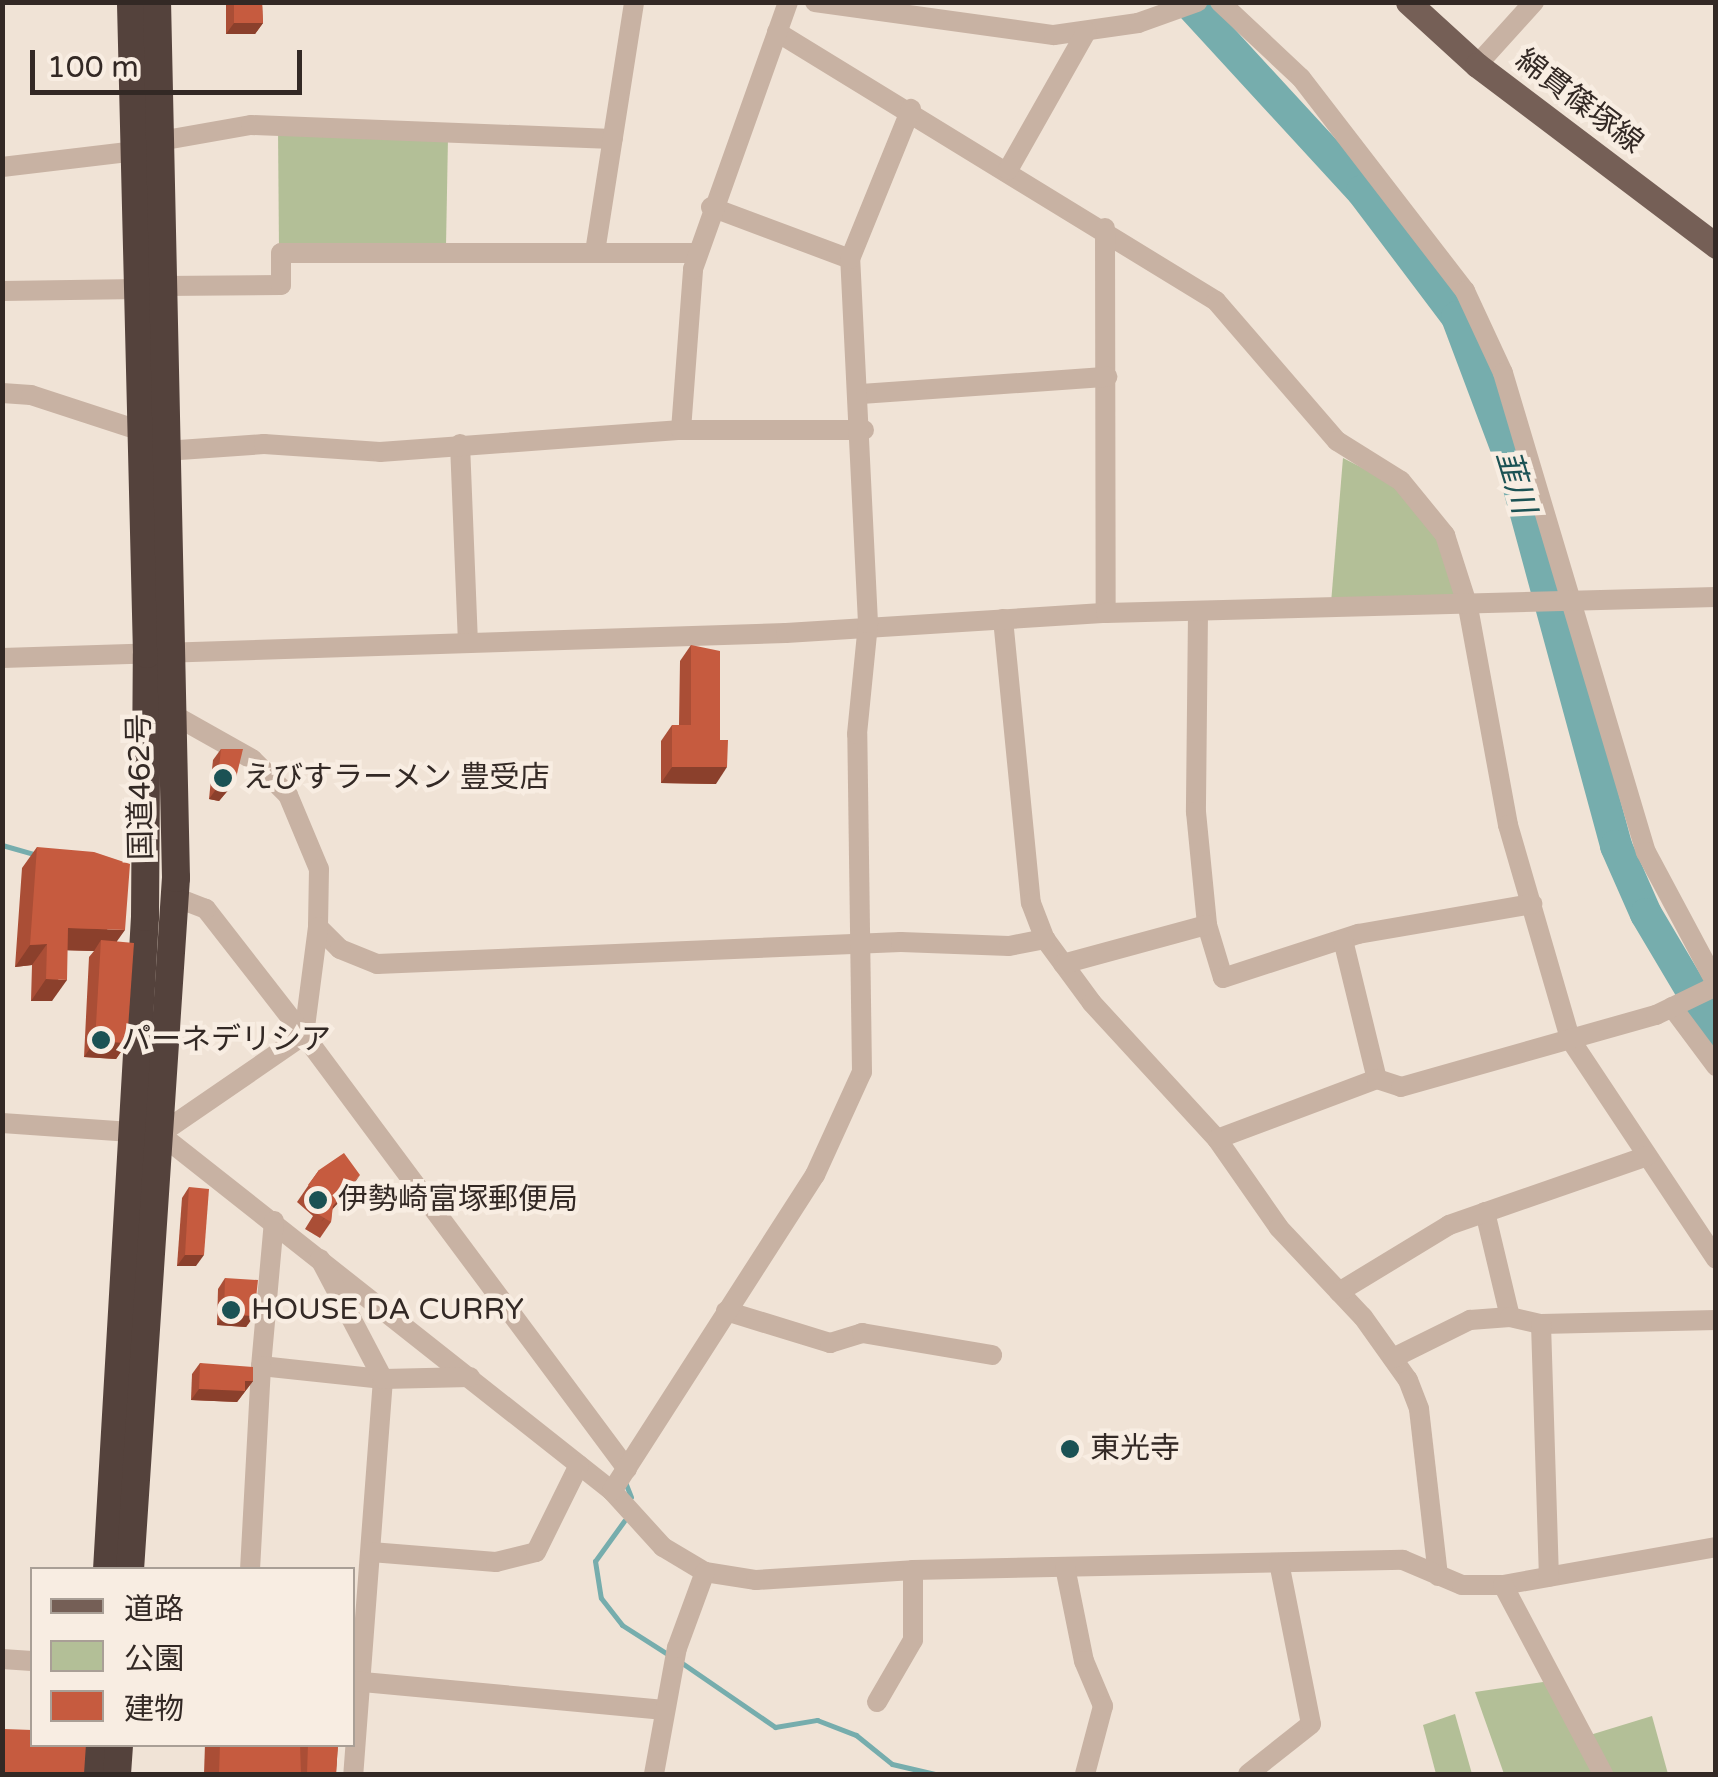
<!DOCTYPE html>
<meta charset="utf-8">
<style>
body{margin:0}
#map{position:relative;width:1718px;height:1777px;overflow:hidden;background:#f0e3d6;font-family:"Varela Round","Noto Sans JP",sans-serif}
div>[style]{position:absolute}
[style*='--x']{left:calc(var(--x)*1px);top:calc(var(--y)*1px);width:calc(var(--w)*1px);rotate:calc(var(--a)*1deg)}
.green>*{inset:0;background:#b3bf97}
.stream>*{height:5px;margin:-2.5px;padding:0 2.5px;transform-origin:2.5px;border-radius:2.5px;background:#76adad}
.river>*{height:32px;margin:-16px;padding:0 16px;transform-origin:16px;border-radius:16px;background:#76adad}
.minor>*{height:20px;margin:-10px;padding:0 10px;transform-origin:10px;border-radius:10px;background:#c8b2a3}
.major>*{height:25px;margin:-12.5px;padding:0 12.5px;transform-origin:12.5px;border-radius:12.5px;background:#755f56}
.highway>*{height:28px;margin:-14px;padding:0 14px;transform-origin:14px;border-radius:14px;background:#54423c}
.wall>*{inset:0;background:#aa4e36}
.shaded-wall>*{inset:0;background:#8b402c}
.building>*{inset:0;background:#c65b3f}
.dots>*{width:28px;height:28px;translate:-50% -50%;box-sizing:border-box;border:5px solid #f8ede2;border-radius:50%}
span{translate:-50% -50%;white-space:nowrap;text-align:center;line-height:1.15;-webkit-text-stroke:9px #f8ede2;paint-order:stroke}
.street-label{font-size:30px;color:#332925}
.poi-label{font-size:30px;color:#332925}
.left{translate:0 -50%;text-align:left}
.water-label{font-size:32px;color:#1b5254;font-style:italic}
.frame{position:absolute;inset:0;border:5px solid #332925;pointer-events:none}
.legend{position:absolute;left:30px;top:1567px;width:325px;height:180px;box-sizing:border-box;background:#f8ede2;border:2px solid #a99f96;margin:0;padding:12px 18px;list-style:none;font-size:30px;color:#332925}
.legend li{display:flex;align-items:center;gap:20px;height:50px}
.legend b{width:50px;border:2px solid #a99f96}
.scale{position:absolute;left:30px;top:50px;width:272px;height:45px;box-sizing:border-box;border:5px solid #332925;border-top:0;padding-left:12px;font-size:30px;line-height:35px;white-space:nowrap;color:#332925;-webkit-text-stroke:8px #f8ede2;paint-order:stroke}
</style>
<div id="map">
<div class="green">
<div style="clip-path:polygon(278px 129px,448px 137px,446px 246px,279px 251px)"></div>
<div style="clip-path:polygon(1343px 458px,1390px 482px,1440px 536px,1459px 600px,1331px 603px)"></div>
<div style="clip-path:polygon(1550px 1681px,1598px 1774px,1504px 1774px,1475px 1692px)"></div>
<div style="clip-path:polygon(1455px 1714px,1472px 1774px,1436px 1774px,1423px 1725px)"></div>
<div style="clip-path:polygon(1652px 1716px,1668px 1774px,1609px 1774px,1590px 1735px)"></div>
</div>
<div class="stream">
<div style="--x:2;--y:845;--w:37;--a:16"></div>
<div style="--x:625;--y:1482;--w:16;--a:68"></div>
<div style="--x:624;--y:1521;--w:49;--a:125.9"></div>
<div style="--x:595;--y:1561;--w:37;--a:81"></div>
<div style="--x:601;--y:1598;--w:34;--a:52"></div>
<div style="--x:622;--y:1625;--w:56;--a:32.6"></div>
<div style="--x:682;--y:1663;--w:113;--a:34.5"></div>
<div style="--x:775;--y:1727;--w:43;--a:-9.5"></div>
<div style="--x:817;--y:1720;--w:42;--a:21"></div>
<div style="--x:856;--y:1735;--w:46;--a:38.9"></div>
<div style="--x:892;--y:1764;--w:44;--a:13.1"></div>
</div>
<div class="river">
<div style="--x:1188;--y:2;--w:257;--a:47.4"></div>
<div style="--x:1362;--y:191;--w:158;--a:53"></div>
<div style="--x:1457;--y:317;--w:159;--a:69.4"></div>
<div style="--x:1513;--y:466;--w:394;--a:74.8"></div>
<div style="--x:1616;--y:846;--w:74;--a:66.2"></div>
<div style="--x:1646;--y:914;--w:137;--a:59.3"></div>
</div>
<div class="minor">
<div style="--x:815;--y:2;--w:241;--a:7.9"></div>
<div style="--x:1054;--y:35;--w:85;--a:-8.1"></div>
<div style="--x:1138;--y:23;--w:63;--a:-19.6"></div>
<div style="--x:1220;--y:2;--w:111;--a:43.2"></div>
<div style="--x:1301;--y:78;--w:269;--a:52.4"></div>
<div style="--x:1465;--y:291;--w:90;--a:65.1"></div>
<div style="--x:1503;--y:373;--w:500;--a:73.4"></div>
<div style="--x:1646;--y:852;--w:149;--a:61.9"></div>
<div style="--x:777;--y:32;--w:515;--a:31.5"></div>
<div style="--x:1216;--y:301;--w:185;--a:49.2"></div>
<div style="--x:1337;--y:441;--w:75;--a:32"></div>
<div style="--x:1401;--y:481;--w:70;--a:50.8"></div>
<div style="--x:1445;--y:535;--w:76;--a:72.3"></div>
<div style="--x:1468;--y:607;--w:222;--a:79.6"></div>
<div style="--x:1508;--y:825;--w:223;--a:73.8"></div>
<div style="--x:1570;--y:1039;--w:264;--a:56.4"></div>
<div style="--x:1477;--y:65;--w:85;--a:-47.9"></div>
<div style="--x:160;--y:141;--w:92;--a:-10"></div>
<div style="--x:251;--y:125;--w:362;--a:2.2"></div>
<div style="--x:2;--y:167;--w:135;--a:-6.8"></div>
<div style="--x:1008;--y:170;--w:159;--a:-60.5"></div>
<div style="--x:711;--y:207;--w:148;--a:20.5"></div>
<div style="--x:1105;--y:228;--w:385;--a:89.9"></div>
<div style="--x:595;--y:252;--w:253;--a:-81.1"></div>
<div style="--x:162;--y:286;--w:119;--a:-0.5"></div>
<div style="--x:281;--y:285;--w:32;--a:-90"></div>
<div style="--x:281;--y:253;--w:417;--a:0"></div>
<div style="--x:2;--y:291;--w:137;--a:-0.8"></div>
<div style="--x:2;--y:393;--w:29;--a:4"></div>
<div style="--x:31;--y:395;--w:116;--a:18.1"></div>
<div style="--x:861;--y:394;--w:247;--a:-4"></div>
<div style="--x:681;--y:430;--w:161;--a:-85.7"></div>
<div style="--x:693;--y:269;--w:283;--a:-70.4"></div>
<div style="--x:460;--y:444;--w:199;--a:87.7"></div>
<div style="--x:165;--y:451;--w:99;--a:-4"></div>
<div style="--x:264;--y:444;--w:116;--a:3.9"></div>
<div style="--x:380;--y:452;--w:302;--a:-4.2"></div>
<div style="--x:681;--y:430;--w:183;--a:0"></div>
<div style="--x:1198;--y:612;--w:200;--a:90.6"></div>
<div style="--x:1196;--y:812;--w:114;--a:84.4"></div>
<div style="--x:1207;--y:925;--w:55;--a:73.2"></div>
<div style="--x:1223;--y:978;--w:142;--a:-18.1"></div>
<div style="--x:1358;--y:934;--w:177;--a:-9.8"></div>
<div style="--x:1003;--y:619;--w:285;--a:84.4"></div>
<div style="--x:1031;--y:903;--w:39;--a:69"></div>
<div style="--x:1045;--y:939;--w:79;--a:53.7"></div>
<div style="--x:1092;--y:1003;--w:185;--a:47.4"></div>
<div style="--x:1217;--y:1139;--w:108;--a:55.1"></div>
<div style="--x:1279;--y:1228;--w:122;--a:46.7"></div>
<div style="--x:1363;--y:1317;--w:77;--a:54.5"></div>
<div style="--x:1408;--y:1380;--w:31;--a:69"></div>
<div style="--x:1419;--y:1409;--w:168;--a:83.5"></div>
<div style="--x:2;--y:658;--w:784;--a:-1.83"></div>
<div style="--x:786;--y:633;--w:321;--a:-3.6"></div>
<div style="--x:1106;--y:613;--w:610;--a:-1.5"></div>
<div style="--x:172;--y:714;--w:92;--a:29.4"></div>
<div style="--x:252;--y:759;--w:51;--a:45"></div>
<div style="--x:288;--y:795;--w:80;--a:67.3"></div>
<div style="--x:319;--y:869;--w:58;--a:91"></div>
<div style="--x:318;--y:927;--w:31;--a:45"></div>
<div style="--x:340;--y:949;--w:40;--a:22"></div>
<div style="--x:377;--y:964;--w:524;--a:-2.4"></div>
<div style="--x:901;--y:942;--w:108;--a:2.1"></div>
<div style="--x:1009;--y:946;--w:37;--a:-11"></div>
<div style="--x:318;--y:927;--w:109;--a:97.4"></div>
<div style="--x:304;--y:1035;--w:541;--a:53.34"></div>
<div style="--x:1343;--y:940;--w:143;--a:76.3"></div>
<div style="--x:1063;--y:964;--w:149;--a:-15.2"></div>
<div style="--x:1672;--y:1007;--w:74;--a:53.3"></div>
<div style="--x:2;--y:1123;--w:158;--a:4"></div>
<div style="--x:160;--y:1134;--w:576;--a:38.3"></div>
<div style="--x:612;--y:1491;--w:76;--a:47.7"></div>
<div style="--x:663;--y:1547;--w:49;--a:30.8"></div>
<div style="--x:705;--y:1572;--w:52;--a:8.9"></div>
<div style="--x:756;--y:1580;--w:157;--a:-3.6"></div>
<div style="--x:913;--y:1570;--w:490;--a:-1.2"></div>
<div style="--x:1403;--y:1560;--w:64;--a:23"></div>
<div style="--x:1462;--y:1585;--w:41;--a:0"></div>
<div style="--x:1503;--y:1585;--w:216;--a:-10.1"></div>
<div style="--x:160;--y:1134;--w:175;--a:-34.5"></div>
<div style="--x:304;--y:1035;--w:160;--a:-127.9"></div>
<div style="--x:206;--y:909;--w:33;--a:-159"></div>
<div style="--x:1217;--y:1139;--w:171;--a:-20.6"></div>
<div style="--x:1377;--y:1079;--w:25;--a:18"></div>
<div style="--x:1401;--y:1087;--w:265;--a:-15.8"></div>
<div style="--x:1656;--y:1015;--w:67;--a:-25.8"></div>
<div style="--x:1485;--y:1212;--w:108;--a:76.6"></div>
<div style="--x:274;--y:1221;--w:146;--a:95.1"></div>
<div style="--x:261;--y:1366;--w:123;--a:6.1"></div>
<div style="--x:383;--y:1379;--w:396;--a:94.3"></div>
<div style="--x:320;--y:1259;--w:136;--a:62.3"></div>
<div style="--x:383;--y:1379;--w:87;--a:-1.3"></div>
<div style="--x:1339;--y:1292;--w:129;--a:-31.3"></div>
<div style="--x:1449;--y:1225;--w:210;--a:-19.2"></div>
<div style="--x:726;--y:1311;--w:109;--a:17.1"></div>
<div style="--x:830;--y:1343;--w:34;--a:-17"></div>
<div style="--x:862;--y:1333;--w:132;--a:9.6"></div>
<div style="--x:1541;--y:1324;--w:175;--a:-1.3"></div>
<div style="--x:1393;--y:1358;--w:86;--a:-26.3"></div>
<div style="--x:1470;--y:1320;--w:40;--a:-4.3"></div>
<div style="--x:1510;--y:1317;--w:32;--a:13"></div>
<div style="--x:1541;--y:1324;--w:253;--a:88.2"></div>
<div style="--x:612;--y:1491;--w:376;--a:-57.3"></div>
<div style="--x:815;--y:1175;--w:113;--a:-65.5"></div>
<div style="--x:862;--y:1072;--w:338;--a:-90.8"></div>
<div style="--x:857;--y:734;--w:112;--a:-84.3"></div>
<div style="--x:868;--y:623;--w:364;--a:-92.8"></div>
<div style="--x:850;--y:259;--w:162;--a:-67.9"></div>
<div style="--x:371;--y:1552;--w:125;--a:4.6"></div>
<div style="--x:496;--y:1562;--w:41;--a:-14"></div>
<div style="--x:536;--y:1552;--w:97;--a:-63.7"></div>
<div style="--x:1065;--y:1567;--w:96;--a:78.6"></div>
<div style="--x:1084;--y:1661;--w:49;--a:67.1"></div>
<div style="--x:1103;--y:1706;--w:70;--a:104.8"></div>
<div style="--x:250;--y:1570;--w:204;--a:-86.9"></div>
<div style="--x:1503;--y:1585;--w:214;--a:62.1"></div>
<div style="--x:2;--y:1659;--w:30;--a:4"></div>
<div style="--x:352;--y:1681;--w:311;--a:5.3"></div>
<div style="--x:877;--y:1702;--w:72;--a:-59.9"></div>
<div style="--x:913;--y:1640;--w:70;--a:-90"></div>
<div style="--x:654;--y:1774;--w:128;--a:-79.7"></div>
<div style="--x:677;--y:1648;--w:81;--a:-69.8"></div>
<div style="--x:1248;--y:1774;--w:80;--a:-38.4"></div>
<div style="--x:1311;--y:1724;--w:164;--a:-101.2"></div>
</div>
<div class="major">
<div style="--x:1408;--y:2;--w:93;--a:42.4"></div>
<div style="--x:1477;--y:65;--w:300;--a:37.1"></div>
</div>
<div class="highway">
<div style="--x:107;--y:1570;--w:654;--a:-86.67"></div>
<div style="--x:145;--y:917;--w:263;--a:-89.6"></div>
<div style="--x:147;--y:654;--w:652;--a:-91.41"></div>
<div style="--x:130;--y:1570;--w:694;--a:-86.2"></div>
<div style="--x:176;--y:878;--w:876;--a:-91.24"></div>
<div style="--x:94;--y:1774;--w:30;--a:-86"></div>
<div style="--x:117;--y:1774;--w:30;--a:-86"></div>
</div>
<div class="wall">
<div style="clip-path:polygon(226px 2px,262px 2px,263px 23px,255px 34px,226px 34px)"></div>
<div style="clip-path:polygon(691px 645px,716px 784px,661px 783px,661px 741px,672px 725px,679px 725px,680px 661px)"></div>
<div style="clip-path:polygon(221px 749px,235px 782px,219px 801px,209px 799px,213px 760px)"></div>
<div style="clip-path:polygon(37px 847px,117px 941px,127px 1043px,116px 1059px,84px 1057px,89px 957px,94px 951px,67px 950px,52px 1001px,31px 1001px,32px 965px,15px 967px,22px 868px)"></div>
<div style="clip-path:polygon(319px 1170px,348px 1192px,332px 1209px,331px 1222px,320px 1238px,305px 1229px,313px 1216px,297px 1202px)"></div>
<div style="clip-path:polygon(189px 1187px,196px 1266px,177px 1266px,182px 1198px)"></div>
<div style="clip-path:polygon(225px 1278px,254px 1316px,246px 1327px,217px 1325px,218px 1289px)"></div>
<div style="clip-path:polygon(200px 1363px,253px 1381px,237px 1402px,191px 1400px,192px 1374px)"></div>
<div style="clip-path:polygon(205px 1744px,338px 1744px,336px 1774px,204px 1774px)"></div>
</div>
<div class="shaded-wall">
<div style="clip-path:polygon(234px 23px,263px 23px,255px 34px,226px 34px)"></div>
<div style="clip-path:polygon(672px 767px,727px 767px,716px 784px,661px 783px)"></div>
<div style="clip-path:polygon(235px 782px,219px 801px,209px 799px,217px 788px)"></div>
<div style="clip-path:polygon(68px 928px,125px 930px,110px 951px,101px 940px,94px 951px,52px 950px)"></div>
<div style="clip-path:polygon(47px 944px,32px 965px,15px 967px,30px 945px)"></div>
<div style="clip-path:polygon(46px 979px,67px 980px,52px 1001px,31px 1001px)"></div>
<div style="clip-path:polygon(95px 1041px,127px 1043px,116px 1059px,84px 1057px)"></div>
<div style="clip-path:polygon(360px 1175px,348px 1192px,321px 1222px,333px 1206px)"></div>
<div style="clip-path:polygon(185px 1255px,204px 1255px,196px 1266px,177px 1266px)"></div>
<div style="clip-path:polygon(224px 1314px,254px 1316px,246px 1327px,217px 1325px)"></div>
<div style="clip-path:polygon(245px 1381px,253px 1381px,237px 1402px,191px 1400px,199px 1389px)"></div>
</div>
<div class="building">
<div style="clip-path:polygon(234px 2px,262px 2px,263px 23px,234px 23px)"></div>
<div style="clip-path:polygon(691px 645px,720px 651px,720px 740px,728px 740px,727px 767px,672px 767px,672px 725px,691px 725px)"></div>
<div style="clip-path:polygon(221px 749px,243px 749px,235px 782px,227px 790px,217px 788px)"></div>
<div style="clip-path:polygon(37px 847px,94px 852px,130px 864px,125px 930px,68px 928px,67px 980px,46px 979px,47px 944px,30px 945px)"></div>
<div style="clip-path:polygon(101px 940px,134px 943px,127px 1043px,95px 1041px)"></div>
<div style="clip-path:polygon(344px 1153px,360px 1175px,333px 1206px,331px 1222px,316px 1213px,325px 1200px,308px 1185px,319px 1170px)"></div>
<div style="clip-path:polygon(189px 1187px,209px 1189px,204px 1255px,185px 1255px)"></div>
<div style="clip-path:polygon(225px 1278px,258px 1280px,254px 1316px,224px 1314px)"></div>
<div style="clip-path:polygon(200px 1363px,253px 1367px,253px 1381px,245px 1381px,245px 1391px,199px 1389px)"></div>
<div style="clip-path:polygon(4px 1729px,32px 1730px,32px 1744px,86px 1744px,84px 1774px,2px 1774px)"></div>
<div style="clip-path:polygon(220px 1744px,300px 1744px,301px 1774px,219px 1774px)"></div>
<div style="clip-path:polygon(308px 1744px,338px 1744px,336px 1774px,307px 1774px)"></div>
</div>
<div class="dots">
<div style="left:223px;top:778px;background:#1b5254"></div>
<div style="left:101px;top:1040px;background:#1b5254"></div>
<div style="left:318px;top:1200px;background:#1b5254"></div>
<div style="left:231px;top:1310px;background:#1b5254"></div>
<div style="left:1070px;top:1449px;background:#1b5254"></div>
</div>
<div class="street-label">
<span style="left:1579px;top:102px;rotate:37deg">綿貫篠塚線</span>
<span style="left:141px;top:787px;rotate:-91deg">国道462号</span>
</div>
<div class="poi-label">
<span class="left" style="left:243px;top:778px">えびすラーメン 豊受店</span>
<span class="left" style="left:121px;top:1040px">パーネデリシア</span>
<span class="left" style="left:338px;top:1200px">伊勢崎富塚郵便局</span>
<span class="left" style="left:251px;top:1310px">HOUSE DA CURRY</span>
<span class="left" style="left:1090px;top:1449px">東光寺</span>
</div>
<div class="water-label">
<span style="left:1515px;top:482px;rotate:73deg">韮川</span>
</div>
<div class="frame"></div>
<ul class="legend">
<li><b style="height:12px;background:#755f56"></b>道路</li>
<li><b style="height:28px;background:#b3bf97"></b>公園</li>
<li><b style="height:28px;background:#c65b3f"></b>建物</li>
</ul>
<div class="scale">100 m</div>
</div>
